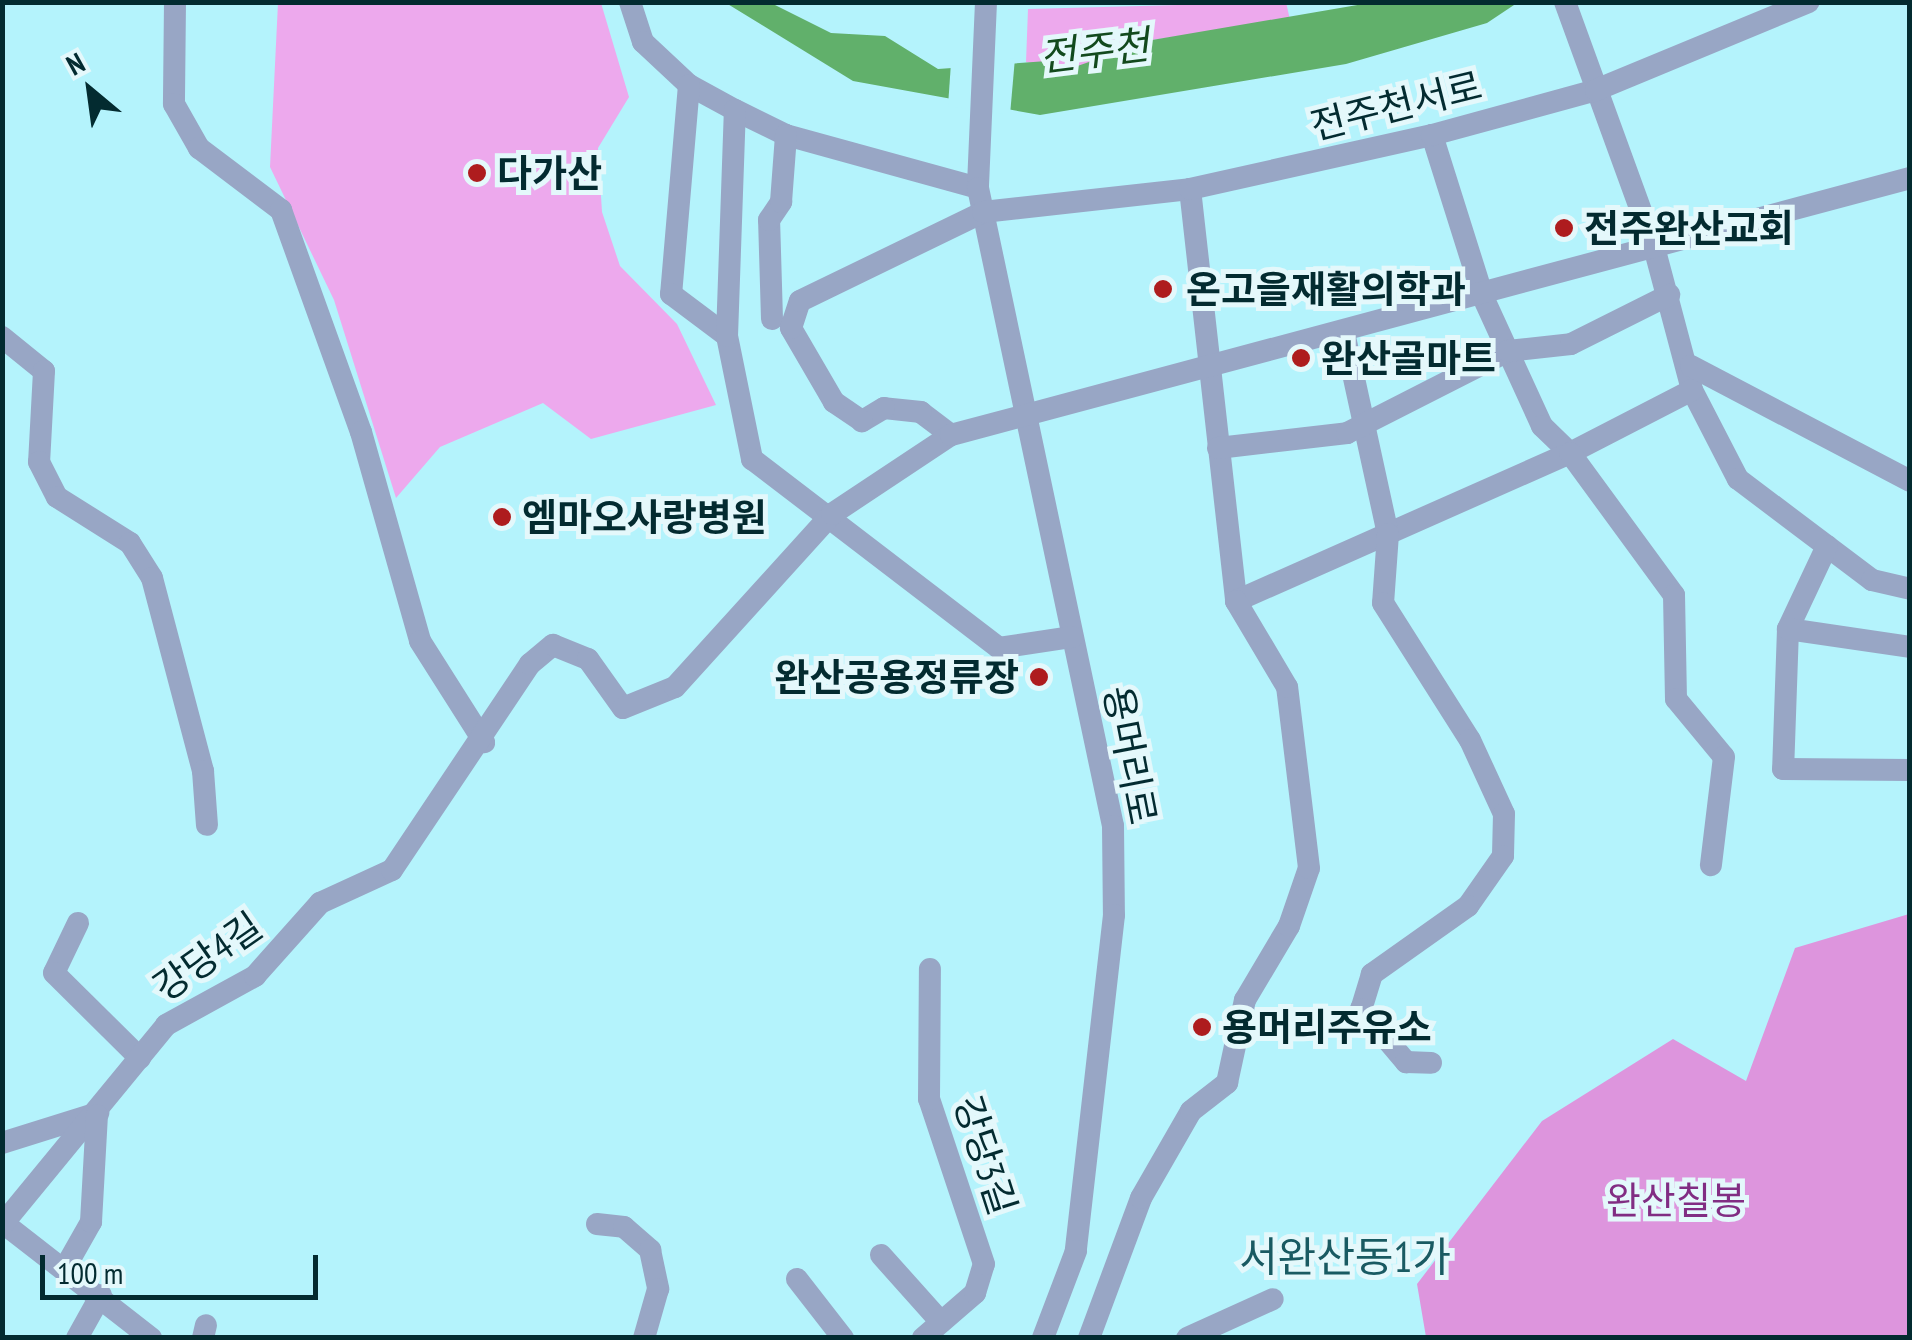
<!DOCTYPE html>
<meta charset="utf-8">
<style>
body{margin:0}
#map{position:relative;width:1912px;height:1340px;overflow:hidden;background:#b4f3fc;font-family:"PT Sans Narrow","Noto Sans KR",sans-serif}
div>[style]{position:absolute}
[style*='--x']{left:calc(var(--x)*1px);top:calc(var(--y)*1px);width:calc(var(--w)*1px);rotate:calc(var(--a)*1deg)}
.green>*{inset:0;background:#eda9ed}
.forest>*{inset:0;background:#dd95dd}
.water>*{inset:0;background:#61b06b}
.pier>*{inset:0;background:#b4f3fc}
.minor>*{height:22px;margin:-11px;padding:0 11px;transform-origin:11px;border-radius:11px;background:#98a6c5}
.dots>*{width:28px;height:28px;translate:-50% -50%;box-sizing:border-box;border:5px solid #e4f8fb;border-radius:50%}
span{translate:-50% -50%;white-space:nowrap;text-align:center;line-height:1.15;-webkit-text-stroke:10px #e4f8fb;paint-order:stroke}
.street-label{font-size:38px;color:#032b30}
.poi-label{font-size:38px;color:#032b30;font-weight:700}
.left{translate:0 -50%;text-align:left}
.right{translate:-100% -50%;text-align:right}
.park-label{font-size:38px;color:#812d83}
.water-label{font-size:40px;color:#124a1d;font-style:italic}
.quarter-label{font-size:42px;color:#195a62}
.frame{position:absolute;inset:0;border:5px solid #032b30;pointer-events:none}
.north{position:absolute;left:40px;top:40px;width:100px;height:100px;-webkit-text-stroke:8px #e4f8fb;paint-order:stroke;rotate:331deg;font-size:28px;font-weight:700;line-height:40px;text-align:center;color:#032b30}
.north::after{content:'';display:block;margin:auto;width:35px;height:45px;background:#032b30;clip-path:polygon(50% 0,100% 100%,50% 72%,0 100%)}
.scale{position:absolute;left:40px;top:1255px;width:278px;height:45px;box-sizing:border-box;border:5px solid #032b30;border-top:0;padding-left:12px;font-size:30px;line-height:35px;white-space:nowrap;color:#032b30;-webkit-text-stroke:8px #e4f8fb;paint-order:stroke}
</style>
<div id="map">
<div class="green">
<div style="clip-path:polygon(1286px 2px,1290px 20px,1152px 40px,1066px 71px,1026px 62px,1028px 9px)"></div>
<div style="clip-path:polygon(278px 3px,601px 3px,629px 97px,598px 148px,602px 212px,620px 266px,677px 324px,716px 405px,591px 439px,543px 403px,440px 447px,396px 498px,334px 300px,270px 167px)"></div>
</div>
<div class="forest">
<div style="clip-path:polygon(1909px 914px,1909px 1337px,1426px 1337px,1417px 1284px,1542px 1121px,1673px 1039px,1746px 1081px,1795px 948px)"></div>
</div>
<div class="water">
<div style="clip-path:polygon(726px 3px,771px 3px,831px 33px,885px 36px,938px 69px,1047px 61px,1066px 70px,1152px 40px,1369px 3px,1517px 3px,1487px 23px,1346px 64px,1040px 115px,853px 81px)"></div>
</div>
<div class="pier">
<div style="clip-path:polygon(1015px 58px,1010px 115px,948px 106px,951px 63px)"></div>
</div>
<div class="minor">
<div style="--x:175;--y:2;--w:102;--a:90.6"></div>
<div style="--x:174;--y:104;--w:51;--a:60.4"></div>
<div style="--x:199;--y:148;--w:103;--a:37.1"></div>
<div style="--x:281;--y:210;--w:236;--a:70.2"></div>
<div style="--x:361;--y:432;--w:217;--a:74.2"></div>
<div style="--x:420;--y:641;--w:120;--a:57.6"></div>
<div style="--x:630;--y:2;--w:42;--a:72"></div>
<div style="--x:643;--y:42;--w:63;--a:43.1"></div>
<div style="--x:689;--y:85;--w:52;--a:28.5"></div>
<div style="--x:735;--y:110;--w:57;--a:26.1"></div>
<div style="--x:786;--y:135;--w:199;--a:15.4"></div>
<div style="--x:986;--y:2;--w:186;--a:92.5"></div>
<div style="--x:978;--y:188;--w:652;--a:78.05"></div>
<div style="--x:1113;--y:826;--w:89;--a:89.4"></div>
<div style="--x:1114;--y:915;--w:338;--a:96.5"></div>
<div style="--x:1076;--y:1251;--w:93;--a:110.8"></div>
<div style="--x:1565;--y:2;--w:261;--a:70"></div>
<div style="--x:1654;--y:247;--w:148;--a:75.1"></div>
<div style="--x:1692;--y:390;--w:100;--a:62.7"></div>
<div style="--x:1738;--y:479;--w:168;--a:37"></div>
<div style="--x:1872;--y:580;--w:39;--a:13"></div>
<div style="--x:689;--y:85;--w:210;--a:94.9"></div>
<div style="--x:671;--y:294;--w:70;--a:36.9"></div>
<div style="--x:727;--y:336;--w:126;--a:78.5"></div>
<div style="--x:752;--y:459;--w:311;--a:37.4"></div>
<div style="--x:999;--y:648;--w:74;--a:-8.6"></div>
<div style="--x:1432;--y:135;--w:170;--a:72.5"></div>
<div style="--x:1483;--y:297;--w:142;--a:65.4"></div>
<div style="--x:1542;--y:426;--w:39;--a:44"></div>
<div style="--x:1570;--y:453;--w:137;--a:-27.3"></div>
<div style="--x:1190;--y:189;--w:415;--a:83.6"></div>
<div style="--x:1236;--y:601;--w:365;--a:-23.9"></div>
<div style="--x:1570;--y:453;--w:176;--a:53.8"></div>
<div style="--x:1674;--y:595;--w:104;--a:88.9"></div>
<div style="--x:1676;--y:699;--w:75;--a:50.4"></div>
<div style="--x:1724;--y:757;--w:109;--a:96.9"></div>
<div style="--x:772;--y:319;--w:99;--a:-91.7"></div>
<div style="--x:769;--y:220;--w:22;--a:-56"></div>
<div style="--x:781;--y:202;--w:67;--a:-85.7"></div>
<div style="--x:727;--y:336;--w:226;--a:-88"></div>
<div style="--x:2;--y:337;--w:54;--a:39"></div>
<div style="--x:44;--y:371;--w:91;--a:93.1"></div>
<div style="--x:39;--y:462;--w:39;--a:63"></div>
<div style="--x:57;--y:497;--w:86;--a:32.2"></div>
<div style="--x:130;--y:543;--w:41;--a:57.8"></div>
<div style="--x:152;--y:578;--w:200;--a:75.2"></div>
<div style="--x:203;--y:771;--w:54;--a:85.8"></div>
<div style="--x:1345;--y:337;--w:202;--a:77.7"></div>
<div style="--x:1388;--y:534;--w:69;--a:94.1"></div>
<div style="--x:1383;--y:603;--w:162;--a:57.6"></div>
<div style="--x:1470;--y:740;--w:81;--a:65.3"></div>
<div style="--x:1504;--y:814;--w:42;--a:91.4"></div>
<div style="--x:1503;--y:856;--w:61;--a:125"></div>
<div style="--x:1468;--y:906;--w:118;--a:144.7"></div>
<div style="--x:1372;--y:974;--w:37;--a:107"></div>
<div style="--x:1361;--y:1009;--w:70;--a:49.7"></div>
<div style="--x:1406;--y:1062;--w:25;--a:2"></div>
<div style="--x:1691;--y:366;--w:247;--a:27.7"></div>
<div style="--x:951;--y:435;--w:38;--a:-143"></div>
<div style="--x:921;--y:412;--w:37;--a:-174"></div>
<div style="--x:884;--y:408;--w:26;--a:149"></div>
<div style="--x:862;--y:421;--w:34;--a:-146"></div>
<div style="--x:834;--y:402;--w:86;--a:-120.2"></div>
<div style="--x:791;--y:328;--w:28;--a:-72"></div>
<div style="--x:800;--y:301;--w:203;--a:-25.9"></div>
<div style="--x:983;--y:212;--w:208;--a:-6.3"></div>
<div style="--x:1190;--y:189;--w:248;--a:-12.6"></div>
<div style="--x:1432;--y:135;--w:170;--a:-15.3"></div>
<div style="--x:1596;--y:90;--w:230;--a:-22.5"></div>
<div style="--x:1218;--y:448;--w:130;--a:-6.6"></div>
<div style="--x:1347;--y:433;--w:181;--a:-27"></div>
<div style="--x:1508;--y:351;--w:63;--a:-6.3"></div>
<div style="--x:1571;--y:344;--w:110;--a:-26.6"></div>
<div style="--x:1827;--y:546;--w:92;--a:115.2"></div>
<div style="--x:1788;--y:629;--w:140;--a:92"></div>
<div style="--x:1783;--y:769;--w:127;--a:0.5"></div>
<div style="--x:1788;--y:629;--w:123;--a:8.4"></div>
<div style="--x:78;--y:923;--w:55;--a:115.6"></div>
<div style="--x:54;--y:973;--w:121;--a:44.7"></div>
<div style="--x:2;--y:1143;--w:101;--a:-17.4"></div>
<div style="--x:2;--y:1222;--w:189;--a:37.9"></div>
<div style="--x:597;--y:1224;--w:27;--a:6"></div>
<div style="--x:624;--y:1227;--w:35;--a:41"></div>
<div style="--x:650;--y:1250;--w:40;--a:78"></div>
<div style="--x:658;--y:1289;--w:51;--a:105.9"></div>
<div style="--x:2;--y:1225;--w:259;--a:-50.6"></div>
<div style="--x:166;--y:1025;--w:102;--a:-28.8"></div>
<div style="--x:255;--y:976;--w:98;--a:-48.3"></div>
<div style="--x:320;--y:903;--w:79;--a:-24.6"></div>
<div style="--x:392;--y:870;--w:248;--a:-56.2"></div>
<div style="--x:530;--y:664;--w:30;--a:-40"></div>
<div style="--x:553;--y:645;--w:38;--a:22"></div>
<div style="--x:588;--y:659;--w:60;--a:54.5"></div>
<div style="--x:623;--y:708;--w:56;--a:-22"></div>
<div style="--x:675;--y:687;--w:234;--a:-47.8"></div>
<div style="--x:832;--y:514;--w:143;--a:-33.6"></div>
<div style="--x:951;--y:435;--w:993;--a:-15"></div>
<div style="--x:881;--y:1255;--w:90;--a:48.2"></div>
<div style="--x:65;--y:1268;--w:53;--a:-60.5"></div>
<div style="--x:91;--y:1222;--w:107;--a:-86.8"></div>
<div style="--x:797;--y:1279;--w:75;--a:52.1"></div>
<div style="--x:77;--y:1338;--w:49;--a:-60.8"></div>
<div style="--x:203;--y:1338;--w:13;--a:-77"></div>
<div style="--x:923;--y:1338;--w:69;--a:-40.9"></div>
<div style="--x:975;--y:1293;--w:30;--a:-73"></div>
<div style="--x:984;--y:1264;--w:174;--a:-108.4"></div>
<div style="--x:929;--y:1099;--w:130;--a:-89.6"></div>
<div style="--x:1089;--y:1338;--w:149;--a:-69.6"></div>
<div style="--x:1141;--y:1198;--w:100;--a:-60.1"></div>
<div style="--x:1191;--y:1111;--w:46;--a:-37.9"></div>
<div style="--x:1227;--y:1083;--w:85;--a:-77.8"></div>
<div style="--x:1245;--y:1000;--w:86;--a:-59.3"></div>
<div style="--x:1289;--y:926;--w:61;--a:-71"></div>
<div style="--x:1309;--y:868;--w:182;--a:-96.9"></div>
<div style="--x:1287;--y:687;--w:100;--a:-120.7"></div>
<div style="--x:1187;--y:1338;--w:94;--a:-24.4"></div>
</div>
<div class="dots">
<div style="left:477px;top:173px;background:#ae1c1e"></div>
<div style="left:1564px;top:228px;background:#ae1c1e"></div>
<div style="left:1163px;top:289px;background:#ae1c1e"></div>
<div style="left:1301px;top:358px;background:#ae1c1e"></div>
<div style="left:502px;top:517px;background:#ae1c1e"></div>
<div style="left:1039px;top:677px;background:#ae1c1e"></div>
<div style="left:1202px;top:1027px;background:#ae1c1e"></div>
</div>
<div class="street-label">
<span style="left:1396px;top:105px;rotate:-14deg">전주천서로</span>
<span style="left:1131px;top:755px;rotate:79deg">용머리로</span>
<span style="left:207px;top:956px;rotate:-35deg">강당4길</span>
<span style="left:986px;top:1155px;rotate:72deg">강당3길</span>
</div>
<div class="poi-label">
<span class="left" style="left:497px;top:173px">다가산</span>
<span class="left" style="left:1584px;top:228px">전주완산교회</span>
<span class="left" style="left:1186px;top:289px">온고을재활의학과</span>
<span class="left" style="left:1321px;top:358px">완산골마트</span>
<span class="left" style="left:522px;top:517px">엠마오사랑병원</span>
<span class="right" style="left:1019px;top:677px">완산공용정류장</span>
<span class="left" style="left:1222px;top:1027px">용머리주유소</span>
</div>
<div class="park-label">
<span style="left:1676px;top:1200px">완산칠봉</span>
</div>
<div class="water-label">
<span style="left:1094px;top:50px;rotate:-7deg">전주천</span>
</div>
<div class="quarter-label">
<span style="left:1345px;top:1257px">서완산동1가</span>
</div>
<div class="frame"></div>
<div class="north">N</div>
<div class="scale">100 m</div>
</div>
